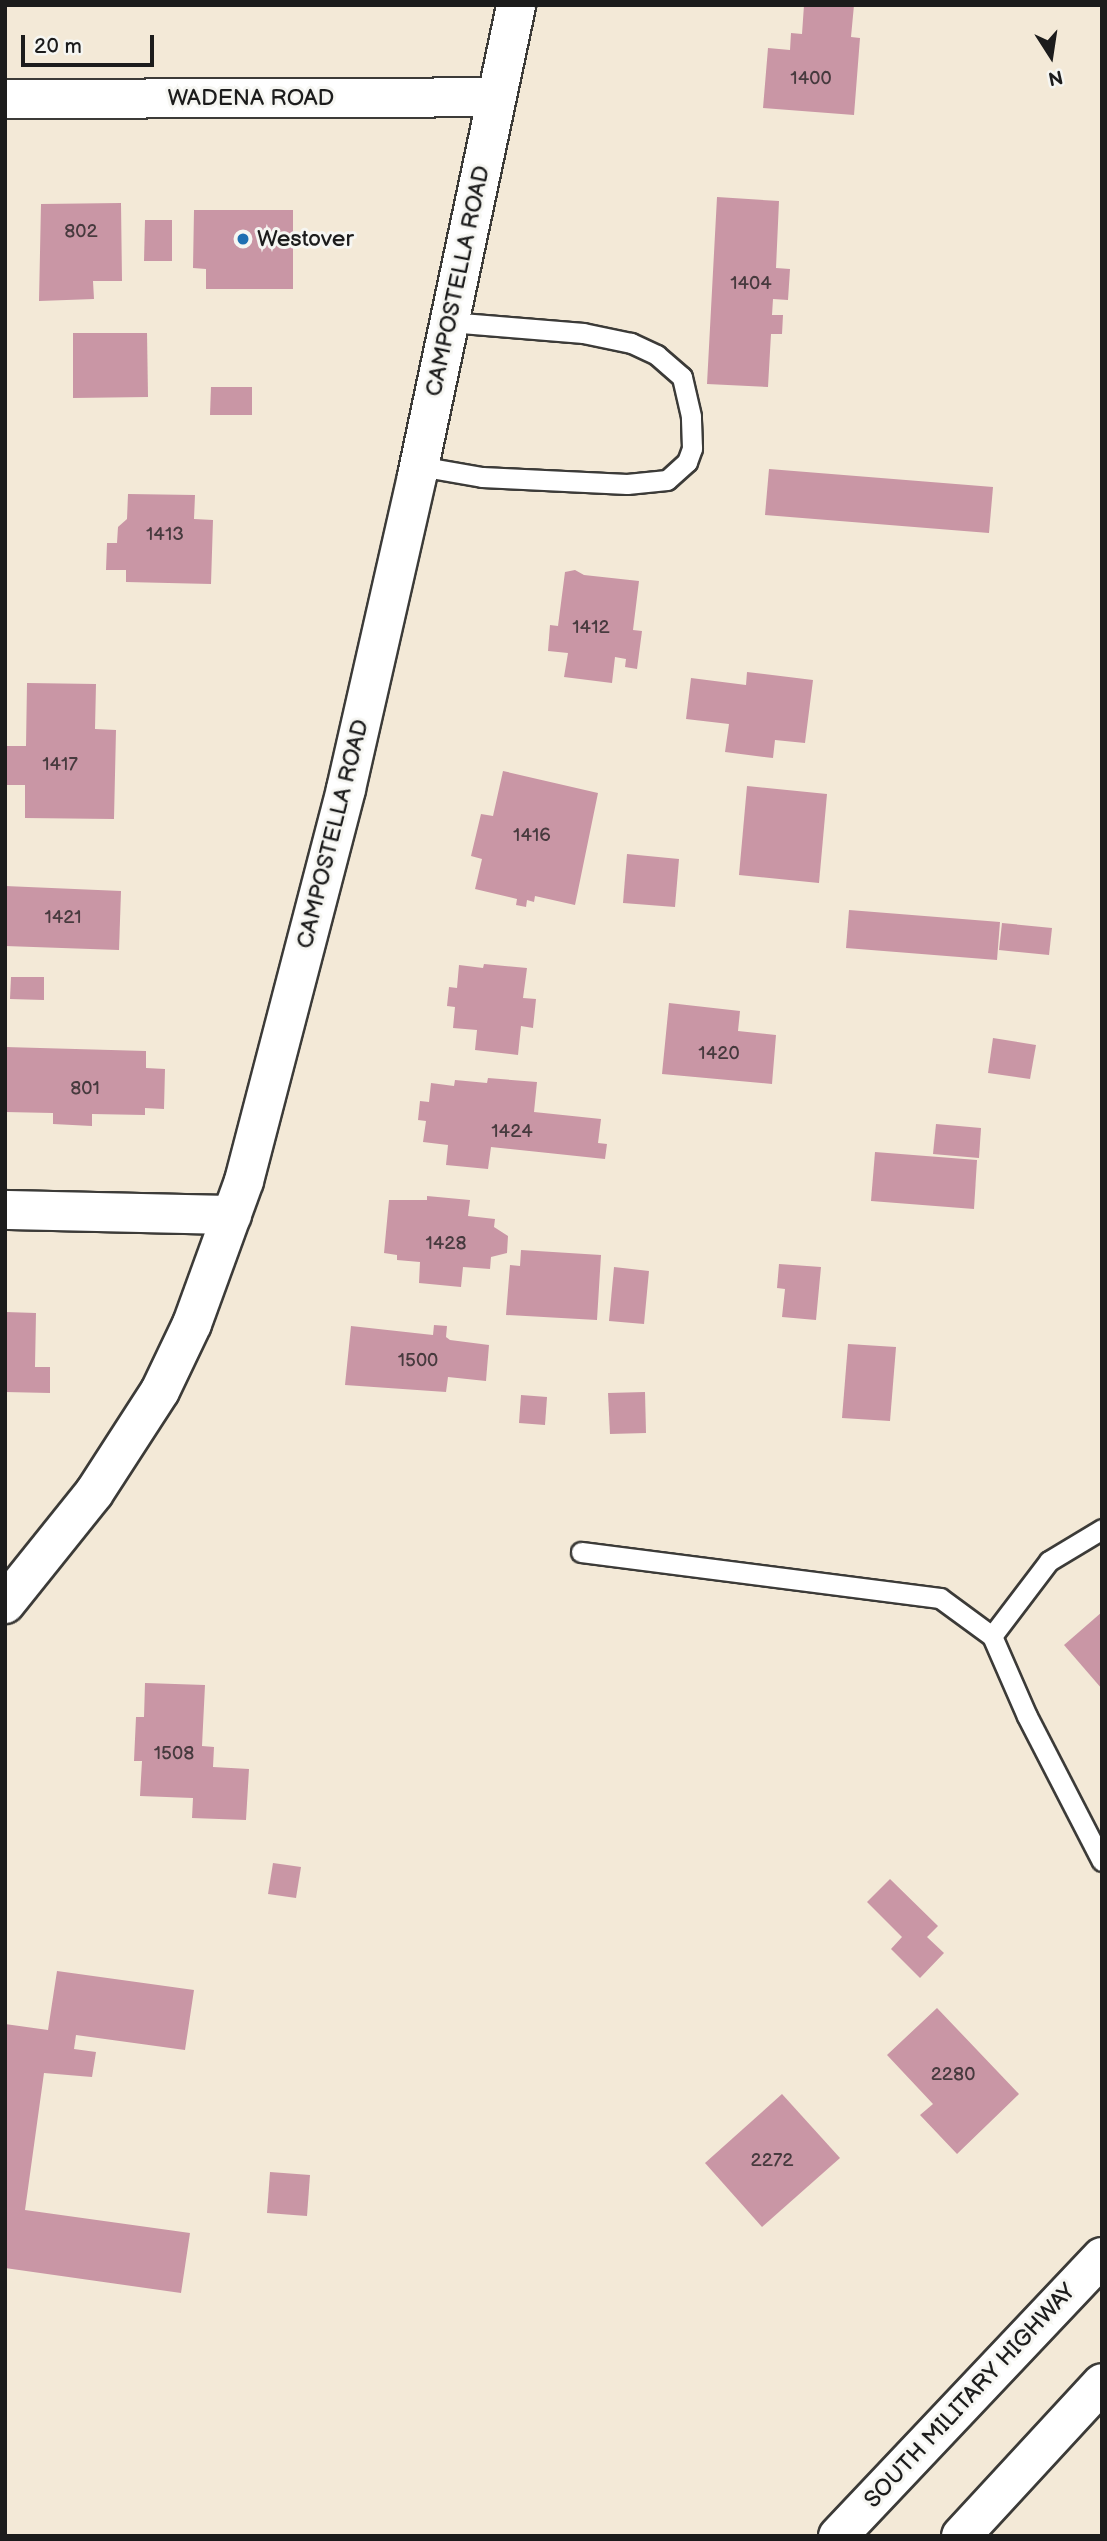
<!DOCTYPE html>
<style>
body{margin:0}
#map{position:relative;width:1107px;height:2541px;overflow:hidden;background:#f3e9d7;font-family:"Balsamiq Sans",sans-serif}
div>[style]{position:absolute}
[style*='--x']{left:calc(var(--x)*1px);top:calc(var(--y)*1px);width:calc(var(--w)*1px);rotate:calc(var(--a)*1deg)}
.building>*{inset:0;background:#c996a5}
.roads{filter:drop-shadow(2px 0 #3c3b38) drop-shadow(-2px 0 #3c3b38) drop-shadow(0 2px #3c3b38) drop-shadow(0 -2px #3c3b38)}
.lane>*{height:19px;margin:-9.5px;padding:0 9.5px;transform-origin:9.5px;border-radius:9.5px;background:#fff}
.street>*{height:38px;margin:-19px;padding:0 19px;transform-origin:19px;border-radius:19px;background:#fff}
.secondary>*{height:38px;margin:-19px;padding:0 19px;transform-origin:19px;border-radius:19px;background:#fff}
.primary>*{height:38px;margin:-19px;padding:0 19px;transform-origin:19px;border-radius:19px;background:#fff}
.dots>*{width:19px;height:19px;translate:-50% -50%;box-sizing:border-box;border:4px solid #f6f6f2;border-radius:50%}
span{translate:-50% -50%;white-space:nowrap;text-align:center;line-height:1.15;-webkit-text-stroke:6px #f6f6f2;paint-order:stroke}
.number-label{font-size:19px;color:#473a3e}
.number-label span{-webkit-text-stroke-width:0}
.street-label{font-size:23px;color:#1c1c1c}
.poi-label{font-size:23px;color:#1c1c1c}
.left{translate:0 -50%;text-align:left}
.frame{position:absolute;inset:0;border:7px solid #1c1c1c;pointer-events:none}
.north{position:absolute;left:1016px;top:21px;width:70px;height:70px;-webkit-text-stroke:5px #f6f6f2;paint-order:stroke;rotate:168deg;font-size:19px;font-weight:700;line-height:28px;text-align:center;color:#1c1c1c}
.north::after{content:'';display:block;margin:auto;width:24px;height:32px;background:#1c1c1c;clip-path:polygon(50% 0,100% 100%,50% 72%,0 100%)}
.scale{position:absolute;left:21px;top:35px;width:133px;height:32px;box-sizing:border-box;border:4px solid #1c1c1c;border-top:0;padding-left:9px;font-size:21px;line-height:24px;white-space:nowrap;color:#1c1c1c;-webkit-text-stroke:5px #f6f6f2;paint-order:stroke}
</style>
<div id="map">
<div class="building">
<div style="clip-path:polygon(804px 5px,854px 5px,851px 37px,860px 38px,854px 115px,763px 108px,768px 48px,790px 50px,791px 33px,802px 34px)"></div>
<div style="clip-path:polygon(717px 197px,779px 201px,776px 268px,790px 269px,788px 300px,773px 299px,772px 315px,783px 315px,782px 334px,771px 334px,768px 387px,707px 384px)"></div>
<div style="clip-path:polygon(121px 203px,122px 281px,93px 281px,94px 299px,39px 301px,41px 204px)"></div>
<div style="clip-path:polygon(194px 210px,293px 210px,293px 289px,206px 289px,206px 269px,193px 268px)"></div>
<div style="clip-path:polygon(145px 220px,172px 220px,172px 261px,144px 261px)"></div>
<div style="clip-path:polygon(73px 333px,147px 333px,148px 397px,73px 398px)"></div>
<div style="clip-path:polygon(211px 387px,252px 387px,252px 415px,210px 415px)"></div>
<div style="clip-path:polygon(769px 469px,993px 487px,989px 533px,765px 515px)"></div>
<div style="clip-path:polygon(128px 494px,195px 495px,194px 519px,213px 520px,211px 584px,126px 582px,126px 570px,106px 570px,107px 543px,117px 543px,118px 527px,127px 519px)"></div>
<div style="clip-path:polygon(575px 570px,584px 575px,639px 581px,633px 630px,642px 631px,637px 669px,625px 667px,626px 659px,615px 657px,612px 683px,564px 677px,568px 653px,548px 651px,550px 625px,558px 626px,565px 572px)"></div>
<div style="clip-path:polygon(747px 672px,813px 680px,805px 743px,775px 740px,773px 758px,725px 752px,729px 724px,686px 719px,691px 678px,746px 685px)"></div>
<div style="clip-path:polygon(27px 683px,96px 684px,95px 729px,116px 730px,114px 819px,25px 818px,25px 785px,5px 785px,5px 746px,26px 746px)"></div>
<div style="clip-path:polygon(503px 771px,598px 793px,575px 905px,535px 896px,534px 902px,527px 900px,526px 907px,516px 905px,517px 899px,475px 889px,482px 859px,471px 856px,481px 814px,493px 816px)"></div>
<div style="clip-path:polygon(747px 786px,827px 794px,819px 883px,739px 875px)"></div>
<div style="clip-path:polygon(627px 854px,679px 859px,675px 907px,623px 903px)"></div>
<div style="clip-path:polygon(5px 886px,121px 891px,119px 950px,5px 946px)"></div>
<div style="clip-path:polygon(849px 910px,1000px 922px,997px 960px,846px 948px)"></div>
<div style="clip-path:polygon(1002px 923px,1052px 928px,1049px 955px,999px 950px)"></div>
<div style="clip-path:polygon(484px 964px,527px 968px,523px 998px,536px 999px,533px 1028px,521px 1026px,518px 1055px,475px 1050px,477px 1030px,453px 1028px,455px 1007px,447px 1006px,449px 987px,457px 988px,459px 965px,483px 968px)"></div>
<div style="clip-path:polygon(11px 977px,44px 977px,44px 1000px,10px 999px)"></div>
<div style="clip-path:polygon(669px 1003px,740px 1011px,738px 1031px,776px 1035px,772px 1084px,662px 1074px)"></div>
<div style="clip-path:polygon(993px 1038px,1036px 1045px,1030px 1079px,988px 1073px)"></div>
<div style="clip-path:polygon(5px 1047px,146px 1051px,146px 1068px,165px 1069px,164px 1109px,145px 1108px,145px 1115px,92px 1114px,92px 1126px,53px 1124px,53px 1113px,5px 1112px)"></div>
<div style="clip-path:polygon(488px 1078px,537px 1082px,534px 1112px,601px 1119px,598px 1143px,607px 1144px,605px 1159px,491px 1147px,488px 1169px,446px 1165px,448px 1145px,423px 1142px,426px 1121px,418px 1120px,420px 1101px,429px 1102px,431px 1083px,454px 1086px,455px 1080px,487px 1083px)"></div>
<div style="clip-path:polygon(936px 1124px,981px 1128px,979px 1158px,933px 1154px)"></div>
<div style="clip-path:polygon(875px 1152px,977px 1160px,974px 1209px,871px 1201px)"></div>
<div style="clip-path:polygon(427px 1196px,470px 1200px,468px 1216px,495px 1219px,494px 1227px,508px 1236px,507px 1253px,491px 1257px,490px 1269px,463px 1267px,461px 1287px,419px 1283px,420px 1262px,397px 1260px,397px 1255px,384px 1253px,389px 1200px,427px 1200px)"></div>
<div style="clip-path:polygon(521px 1250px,601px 1255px,597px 1320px,506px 1315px,510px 1265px,520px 1266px)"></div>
<div style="clip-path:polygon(779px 1264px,821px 1267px,816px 1320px,782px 1317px,785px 1289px,777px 1288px)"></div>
<div style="clip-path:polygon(614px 1267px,649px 1271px,644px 1324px,609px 1321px)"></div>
<div style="clip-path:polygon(5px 1312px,36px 1313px,35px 1367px,50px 1367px,50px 1393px,5px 1392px)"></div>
<div style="clip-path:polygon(434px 1325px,447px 1326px,446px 1337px,450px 1340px,489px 1345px,486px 1381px,448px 1377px,446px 1392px,345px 1385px,351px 1326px,433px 1335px)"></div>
<div style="clip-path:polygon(848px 1344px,896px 1347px,890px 1421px,842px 1418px)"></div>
<div style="clip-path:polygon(645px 1392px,646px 1433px,610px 1434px,608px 1393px)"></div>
<div style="clip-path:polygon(521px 1395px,547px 1397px,545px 1425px,519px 1423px)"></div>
<div style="clip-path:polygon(1102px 1612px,1102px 1689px,1064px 1645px)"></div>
<div style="clip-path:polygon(145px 1683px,205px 1685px,202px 1746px,214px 1747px,213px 1767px,249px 1769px,246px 1820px,192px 1818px,193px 1798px,140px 1796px,142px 1761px,134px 1761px,136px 1717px,144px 1717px)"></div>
<div style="clip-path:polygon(273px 1863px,301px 1867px,296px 1898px,268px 1894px)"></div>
<div style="clip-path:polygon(890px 1879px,938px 1926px,927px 1937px,944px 1953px,920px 1978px,891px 1949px,902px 1937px,867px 1902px)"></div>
<div style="clip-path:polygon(57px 1971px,194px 1990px,185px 2050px,76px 2035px,74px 2049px,96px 2052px,92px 2077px,44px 2073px,25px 2210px,190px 2233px,181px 2293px,5px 2268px,5px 2024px,48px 2030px)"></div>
<div style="clip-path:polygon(937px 2008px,1019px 2094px,957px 2154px,920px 2115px,933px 2104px,887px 2055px)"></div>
<div style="clip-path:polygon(782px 2094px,840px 2158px,762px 2227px,705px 2163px)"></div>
<div style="clip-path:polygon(270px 2172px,310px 2175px,307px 2216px,267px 2213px)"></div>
</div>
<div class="roads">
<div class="lane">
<div style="--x:419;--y:466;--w:64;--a:9.9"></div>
<div style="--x:482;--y:477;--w:145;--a:2.8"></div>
<div style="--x:627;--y:484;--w:40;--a:-5.7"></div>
<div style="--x:667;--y:480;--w:27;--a:-42"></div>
<div style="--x:687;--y:462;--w:15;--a:-70"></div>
<div style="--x:692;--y:448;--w:32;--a:-92"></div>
<div style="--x:691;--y:416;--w:40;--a:-103"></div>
<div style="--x:682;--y:377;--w:33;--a:-139"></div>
<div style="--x:657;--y:355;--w:29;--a:-155"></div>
<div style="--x:631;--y:343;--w:49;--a:-168.2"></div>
<div style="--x:583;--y:333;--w:134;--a:-175.3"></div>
<div style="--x:581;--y:1552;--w:362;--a:7.3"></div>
<div style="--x:940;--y:1598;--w:64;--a:36.2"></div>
<div style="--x:992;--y:1636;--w:87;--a:66.4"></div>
<div style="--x:1027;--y:1716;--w:163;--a:62.7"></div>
<div style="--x:992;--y:1636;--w:94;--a:-52.8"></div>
<div style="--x:1049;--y:1561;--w:62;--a:-31.1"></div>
</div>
<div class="street">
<div style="--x:5;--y:99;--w:491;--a:-0.2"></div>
<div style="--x:5;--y:1210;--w:227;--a:1.3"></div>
</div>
<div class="secondary">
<div style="--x:5;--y:1604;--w:142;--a:-51.3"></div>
<div style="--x:94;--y:1493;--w:121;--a:-57.1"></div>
<div style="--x:160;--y:1391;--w:74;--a:-64.5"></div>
<div style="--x:192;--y:1324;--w:152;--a:-70"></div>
<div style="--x:244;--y:1181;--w:405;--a:-75.4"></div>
<div style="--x:346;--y:789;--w:321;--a:-77.2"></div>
<div style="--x:417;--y:476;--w:481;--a:-78.1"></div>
</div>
<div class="primary">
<div style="--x:838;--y:2536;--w:384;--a:-46.6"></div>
<div style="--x:961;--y:2536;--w:208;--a:-47.3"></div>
</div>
</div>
<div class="dots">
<div style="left:243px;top:239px;background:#1f6fb2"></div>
</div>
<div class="number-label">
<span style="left:811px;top:79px">1400</span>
<span style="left:81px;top:232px">802</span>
<span style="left:751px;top:284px">1404</span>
<span style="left:165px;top:535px">1413</span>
<span style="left:591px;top:628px">1412</span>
<span style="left:60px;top:765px">1417</span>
<span style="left:532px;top:836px">1416</span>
<span style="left:63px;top:918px">1421</span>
<span style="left:719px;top:1054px">1420</span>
<span style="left:85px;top:1089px">801</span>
<span style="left:512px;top:1132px">1424</span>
<span style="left:446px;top:1244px">1428</span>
<span style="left:418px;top:1361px">1500</span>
<span style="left:174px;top:1754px">1508</span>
<span style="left:953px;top:2075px">2280</span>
<span style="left:772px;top:2161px">2272</span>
</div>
<div class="street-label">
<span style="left:251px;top:98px">WADENA ROAD</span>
<span style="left:458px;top:281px;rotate:-78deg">CAMPOSTELLA ROAD</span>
<span style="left:333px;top:834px;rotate:-76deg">CAMPOSTELLA ROAD</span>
<span style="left:970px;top:2396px;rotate:-47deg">SOUTH MILITARY HIGHWAY</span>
</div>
<div class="poi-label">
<span class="left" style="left:257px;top:239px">Westover</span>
</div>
<div class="frame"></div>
<div class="north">N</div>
<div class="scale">20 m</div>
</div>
